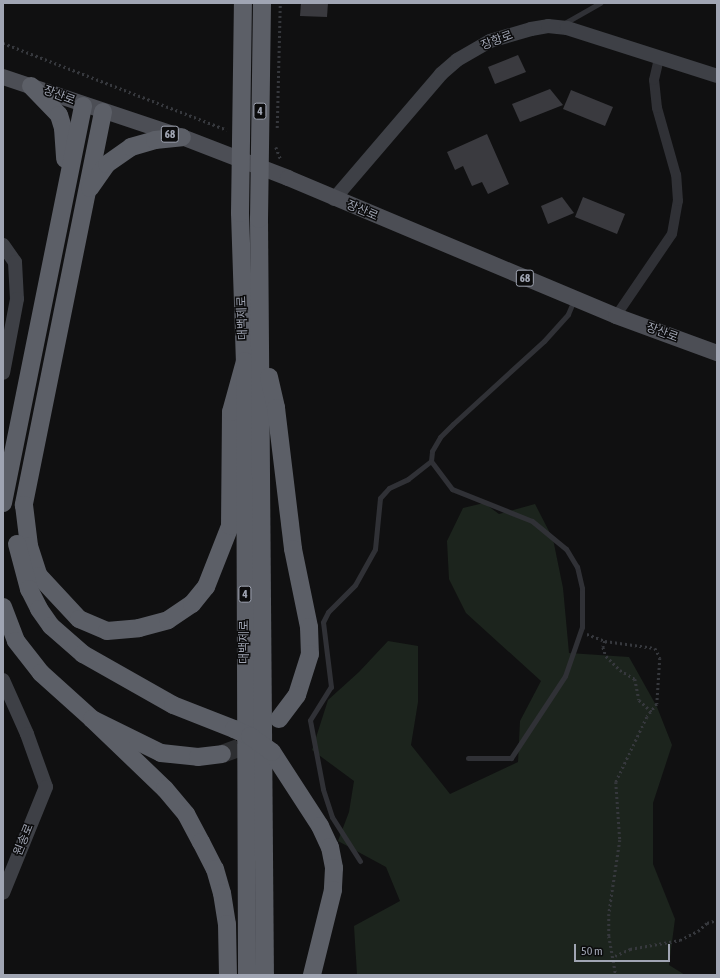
<!DOCTYPE html>
<meta charset="utf-8">
<style>
body{margin:0}
#map{position:relative;width:720px;height:978px;overflow:hidden;background:#101011;font-family:"Asap Condensed","Noto Sans KR",sans-serif}
div>[style]{position:absolute}
[style*='--x']{left:calc(var(--x)*1px);top:calc(var(--y)*1px);width:calc(var(--w)*1px);rotate:calc(var(--a)*1deg)}
.green>*{inset:0;background:#1c241d}
.building>*{inset:0;background:#3a3a3f}
.highway-tunnel>*{height:18px;margin-top:-9px;transform-origin:0;background:repeating-linear-gradient(90deg,#2d2e31 0 18px,transparent 0 27px)}
.path>*{height:2.5px;margin-top:-1.25px;transform-origin:0;background:repeating-linear-gradient(90deg,#36383d 0 2px,transparent 0 5px)}
.lane>*{height:5px;margin:-2.5px;padding:0 2.5px;transform-origin:2.5px;border-radius:2.5px;background:#303136}
.street>*{height:10px;margin:-5px;padding:0 5px;transform-origin:5px;border-radius:5px;background:#303136}
.secondary>*{height:14px;margin:-7px;padding:0 7px;transform-origin:7px;border-radius:7px;background:#3e4046}
.primary>*{height:16px;margin:-8px;padding:0 8px;transform-origin:8px;border-radius:8px;background:#4c4e55}
.highway>*{height:18px;margin:-9px;padding:0 9px;transform-origin:9px;border-radius:9px;background:#5c5f67}
.highway-bridge>*{height:18px;margin:-9px;padding:0 9px;transform-origin:9px;border-radius:9px;background:#5c5f67}
span{translate:-50% -50%;white-space:nowrap;text-align:center;line-height:1.15;-webkit-text-stroke:3px #0b0b0c;paint-order:stroke}
.shield-label span{padding:1px 3px;background:#0b0b0c;border:1px solid;border-radius:3px;-webkit-text-stroke-width:0}
.shield-label{font-size:11px;color:#a0a5b3;font-weight:700}
.street-label{font-size:12px;color:#a0a5b3}
.frame{position:absolute;inset:0;border:4px solid #a0a5b3;pointer-events:none}
.scale{position:absolute;left:574px;top:944px;width:96px;height:18px;box-sizing:border-box;border:2px solid #a0a5b3;border-top:0;padding-left:5px;font-size:12px;line-height:14px;white-space:nowrap;color:#a0a5b3;-webkit-text-stroke:3px #0b0b0c;paint-order:stroke}
</style>
<div id="map">
<div class="green">
<div style="clip-path:polygon(484px 503px,499px 514px,535px 504px,553px 539px,563px 588px,569px 653px,629px 657px,657px 707px,672px 745px,653px 803px,653px 864px,675px 919px,669px 965px,685px 975px,357px 975px,354px 926px,400px 901px,386px 867px,338px 841px,349px 812px,354px 781px,312px 750px,328px 700px,359px 672px,388px 641px,418px 646px,418px 702px,411px 745px,450px 794px,518px 762px,520px 721px,541px 681px,466px 613px,449px 579px,447px 541px,463px 508px)"></div>
</div>
<div class="building">
<div style="clip-path:polygon(301px 3px,328px 3px,327px 17px,300px 16px)"></div>
<div style="clip-path:polygon(518px 55px,526px 72px,495px 84px,488px 67px)"></div>
<div style="clip-path:polygon(550px 89px,563px 105px,520px 122px,512px 104px)"></div>
<div style="clip-path:polygon(571px 90px,613px 107px,605px 126px,563px 109px)"></div>
<div style="clip-path:polygon(487px 134px,509px 184px,488px 194px,482px 182px,472px 186px,463px 166px,455px 170px,447px 152px)"></div>
<div style="clip-path:polygon(562px 197px,574px 213px,548px 224px,541px 206px)"></div>
<div style="clip-path:polygon(583px 197px,625px 214px,617px 234px,575px 217px)"></div>
</div>
<div class="highway-tunnel">
<div style="--x:222;--y:754;--w:29;--a:-20"></div>
<div style="--x:249;--y:744;--w:11;--a:-38"></div>
</div>
<div class="path">
<div style="--x:3;--y:43;--w:240;--a:21.2"></div>
<div style="--x:277;--y:128;--w:125;--a:-88.6"></div>
<div style="--x:276;--y:147;--w:14;--a:69"></div>
<div style="--x:587;--y:634;--w:19;--a:21"></div>
<div style="--x:605;--y:641;--w:50;--a:8"></div>
<div style="--x:655;--y:648;--w:11;--a:63"></div>
<div style="--x:660;--y:658;--w:46;--a:93.7"></div>
<div style="--x:657;--y:704;--w:16;--a:128"></div>
<div style="--x:647;--y:717;--w:72;--a:115.5"></div>
<div style="--x:616;--y:782;--w:58;--a:86.1"></div>
<div style="--x:620;--y:840;--w:75;--a:98.5"></div>
<div style="--x:609;--y:914;--w:22;--a:90"></div>
<div style="--x:609;--y:936;--w:40;--a:80"></div>
<div style="--x:605;--y:641;--w:6;--a:108"></div>
<div style="--x:603;--y:647;--w:9;--a:72"></div>
<div style="--x:606;--y:656;--w:20;--a:45"></div>
<div style="--x:620;--y:670;--w:17;--a:31"></div>
<div style="--x:635;--y:679;--w:21;--a:79"></div>
<div style="--x:639;--y:700;--w:18;--a:43"></div>
<div style="--x:615;--y:956;--w:17;--a:-25"></div>
<div style="--x:630;--y:949;--w:51;--a:-10.2"></div>
<div style="--x:680;--y:940;--w:20;--a:-27"></div>
<div style="--x:698;--y:931;--w:12;--a:-42"></div>
<div style="--x:707;--y:923;--w:10;--a:-17"></div>
</div>
<div class="lane">
<div style="--x:563;--y:24;--w:43;--a:-29.6"></div>
<div style="--x:468;--y:758;--w:43;--a:0"></div>
<div style="--x:511;--y:758;--w:98;--a:-56.6"></div>
<div style="--x:565;--y:676;--w:52;--a:-70.9"></div>
<div style="--x:582;--y:627;--w:39;--a:-90"></div>
<div style="--x:582;--y:588;--w:22;--a:-103"></div>
<div style="--x:577;--y:567;--w:21;--a:-121"></div>
<div style="--x:566;--y:549;--w:44;--a:-140.5"></div>
<div style="--x:532;--y:521;--w:86;--a:-158.2"></div>
<div style="--x:452;--y:489;--w:35;--a:-127"></div>
<div style="--x:431;--y:461;--w:10;--a:-84"></div>
<div style="--x:432;--y:451;--w:16;--a:-60"></div>
<div style="--x:440;--y:437;--w:18;--a:-45"></div>
<div style="--x:453;--y:424;--w:123;--a:-42.4"></div>
<div style="--x:544;--y:341;--w:36;--a:-48"></div>
<div style="--x:568;--y:314;--w:15;--a:-67"></div>
<div style="--x:360;--y:861;--w:52;--a:-122.5"></div>
<div style="--x:332;--y:817;--w:29;--a:-108"></div>
<div style="--x:323;--y:789;--w:70;--a:-100.7"></div>
<div style="--x:310;--y:720;--w:39;--a:-58"></div>
<div style="--x:331;--y:687;--w:65;--a:-97"></div>
<div style="--x:323;--y:622;--w:11;--a:-63"></div>
<div style="--x:328;--y:612;--w:38;--a:-45"></div>
<div style="--x:355;--y:585;--w:41;--a:-60.9"></div>
<div style="--x:375;--y:549;--w:51;--a:-84.4"></div>
<div style="--x:380;--y:498;--w:13;--a:-48"></div>
<div style="--x:389;--y:488;--w:21;--a:-25"></div>
<div style="--x:408;--y:479;--w:29;--a:-38"></div>
</div>
<div class="street">
<div style="--x:616;--y:316;--w:99;--a:-55.7"></div>
<div style="--x:672;--y:234;--w:34;--a:-80"></div>
<div style="--x:678;--y:201;--w:26;--a:-94"></div>
<div style="--x:676;--y:175;--w:70;--a:-105.8"></div>
<div style="--x:657;--y:108;--w:28;--a:-96"></div>
<div style="--x:654;--y:80;--w:23;--a:-77"></div>
</div>
<div class="secondary">
<div style="--x:334;--y:199;--w:165;--a:-49.4"></div>
<div style="--x:441;--y:74;--w:21;--a:-41"></div>
<div style="--x:457;--y:60;--w:38;--a:-30"></div>
<div style="--x:490;--y:41;--w:43;--a:-16.3"></div>
<div style="--x:531;--y:29;--w:17;--a:-10"></div>
<div style="--x:548;--y:26;--w:19;--a:6"></div>
<div style="--x:567;--y:28;--w:157;--a:17.7"></div>
<div style="--x:3;--y:245;--w:21;--a:55"></div>
<div style="--x:15;--y:262;--w:37;--a:87"></div>
<div style="--x:17;--y:299;--w:75;--a:100.7"></div>
<div style="--x:3;--y:680;--w:59;--a:66"></div>
<div style="--x:27;--y:734;--w:56;--a:70.3"></div>
<div style="--x:46;--y:787;--w:114;--a:112.1"></div>
</div>
<div class="primary">
<div style="--x:3;--y:77;--w:189;--a:18.5"></div>
<div style="--x:182;--y:137;--w:114;--a:21.1"></div>
<div style="--x:288;--y:178;--w:356;--a:22.8"></div>
<div style="--x:616;--y:316;--w:108;--a:20.1"></div>
</div>
<div class="highway">
<div style="--x:31;--y:86;--w:40;--a:46"></div>
<div style="--x:59;--y:115;--w:14;--a:73"></div>
<div style="--x:63;--y:128;--w:31;--a:86"></div>
<div style="--x:103;--y:112;--w:401;--a:101.4"></div>
<div style="--x:24;--y:505;--w:41;--a:83"></div>
<div style="--x:29;--y:546;--w:32;--a:72"></div>
<div style="--x:39;--y:576;--w:59;--a:47.1"></div>
<div style="--x:79;--y:619;--w:30;--a:23"></div>
<div style="--x:107;--y:631;--w:32;--a:-5"></div>
<div style="--x:139;--y:628;--w:30;--a:-15"></div>
<div style="--x:168;--y:620;--w:29;--a:-34"></div>
<div style="--x:192;--y:604;--w:22;--a:-51"></div>
<div style="--x:206;--y:587;--w:66;--a:-68.5"></div>
<div style="--x:230;--y:526;--w:114;--a:-89.5"></div>
<div style="--x:231;--y:412;--w:53;--a:-74.6"></div>
<div style="--x:90;--y:188;--w:29;--a:-55"></div>
<div style="--x:107;--y:164;--w:29;--a:-35"></div>
<div style="--x:131;--y:147;--w:25;--a:-16"></div>
<div style="--x:155;--y:140;--w:27;--a:-6"></div>
<div style="--x:240;--y:213;--w:148;--a:88.1"></div>
<div style="--x:245;--y:361;--w:614;--a:89.81"></div>
<div style="--x:259;--y:219;--w:756;--a:89.55"></div>
<div style="--x:269;--y:377;--w:32;--a:77"></div>
<div style="--x:276;--y:408;--w:142;--a:83.1"></div>
<div style="--x:293;--y:549;--w:80;--a:78.4"></div>
<div style="--x:309;--y:627;--w:27;--a:88"></div>
<div style="--x:310;--y:654;--w:43;--a:107.6"></div>
<div style="--x:297;--y:695;--w:30;--a:127"></div>
<div style="--x:3;--y:503;--w:405;--a:-78.6"></div>
<div style="--x:17;--y:544;--w:47;--a:75.1"></div>
<div style="--x:29;--y:589;--w:22;--a:63"></div>
<div style="--x:39;--y:609;--w:21;--a:55"></div>
<div style="--x:51;--y:626;--w:43;--a:41.2"></div>
<div style="--x:83;--y:654;--w:103;--a:29.5"></div>
<div style="--x:173;--y:705;--w:66;--a:21.5"></div>
<div style="--x:3;--y:607;--w:36;--a:69"></div>
<div style="--x:16;--y:641;--w:41;--a:52"></div>
<div style="--x:41;--y:673;--w:69;--a:42"></div>
<div style="--x:92;--y:719;--w:77;--a:26.2"></div>
<div style="--x:161;--y:753;--w:37;--a:6"></div>
<div style="--x:198;--y:757;--w:24;--a:-7"></div>
<div style="--x:92;--y:719;--w:101;--a:43.8"></div>
<div style="--x:165;--y:789;--w:33;--a:50"></div>
<div style="--x:186;--y:814;--w:32;--a:62"></div>
<div style="--x:201;--y:842;--w:30;--a:63"></div>
<div style="--x:215;--y:869;--w:25;--a:74"></div>
<div style="--x:222;--y:893;--w:31;--a:81"></div>
<div style="--x:227;--y:924;--w:51;--a:88.9"></div>
<div style="--x:272;--y:752;--w:88;--a:57"></div>
<div style="--x:320;--y:826;--w:23;--a:65"></div>
<div style="--x:330;--y:847;--w:21;--a:79"></div>
<div style="--x:334;--y:868;--w:22;--a:93"></div>
<div style="--x:333;--y:890;--w:88;--a:103.9"></div>
</div>
<div class="highway-bridge">
<div style="--x:240;--y:213;--w:210;--a:-89.2"></div>
<div style="--x:259;--y:219;--w:216;--a:-89.2"></div>
<div style="--x:234;--y:729;--w:17;--a:24"></div>
<div style="--x:250;--y:736;--w:27;--a:36"></div>
</div>
<div class="shield-label">
<span style="left:260px;top:111px">4</span>
<span style="left:170px;top:134px">68</span>
<span style="left:525px;top:278px">68</span>
<span style="left:245px;top:594px">4</span>
</div>
<div class="street-label">
<span style="left:497px;top:41px;rotate:-21deg">장항로</span>
<span style="left:59px;top:96px;rotate:21deg">장산로</span>
<span style="left:362px;top:211px;rotate:23deg">장산로</span>
<span style="left:243px;top:318px;rotate:-92deg">대백제로</span>
<span style="left:662px;top:333px;rotate:20deg">장산로</span>
<span style="left:245px;top:642px;rotate:-90deg">대백제로</span>
<span style="left:24px;top:840px;rotate:-68deg">원송로</span>
</div>
<div class="frame"></div>
<div class="scale">50 m</div>
</div>
